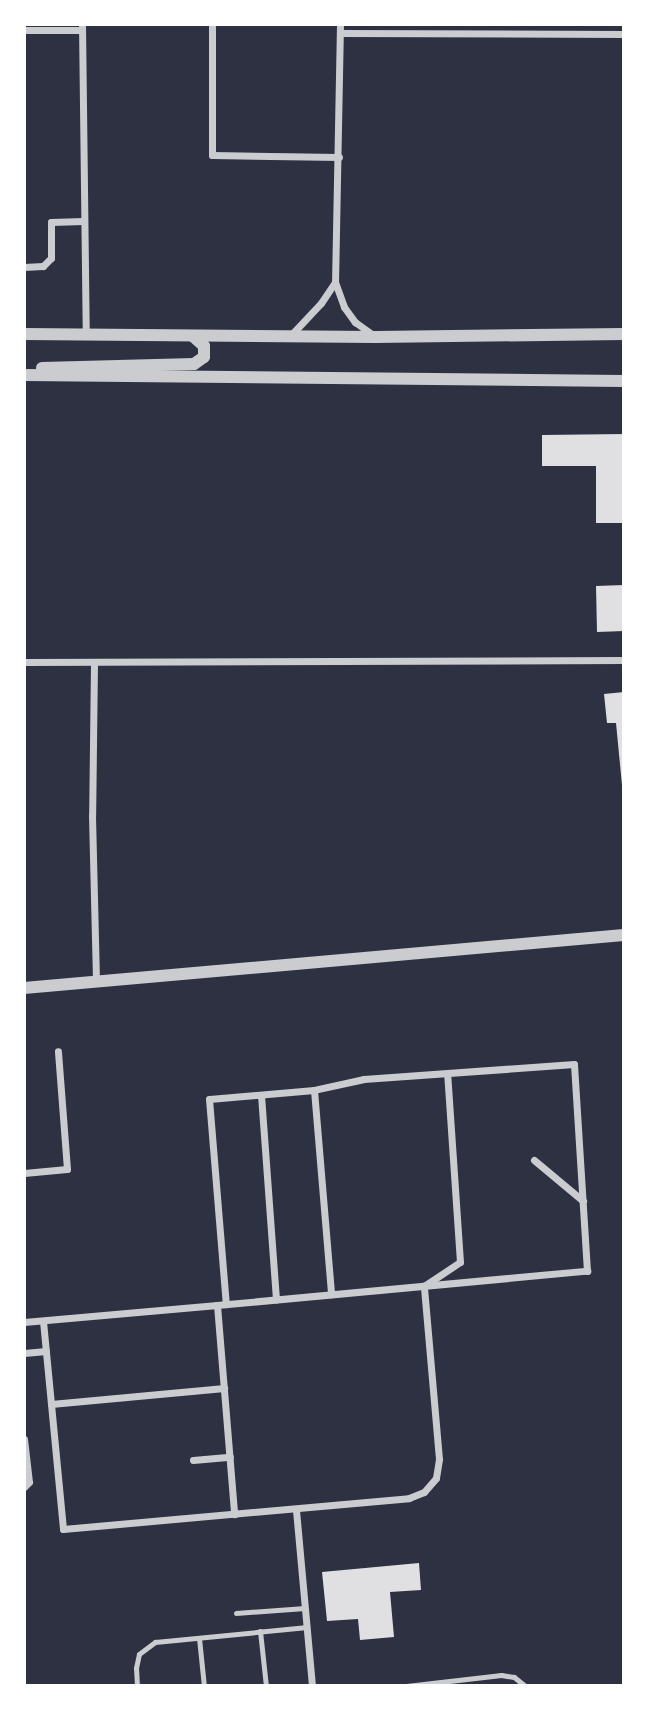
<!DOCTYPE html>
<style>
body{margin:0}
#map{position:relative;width:648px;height:1710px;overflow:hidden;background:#2d3142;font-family:Commissioner,sans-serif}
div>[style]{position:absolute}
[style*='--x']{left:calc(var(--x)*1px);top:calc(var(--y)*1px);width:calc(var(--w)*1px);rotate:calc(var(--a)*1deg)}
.building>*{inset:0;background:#e0e0e3}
.service>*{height:5px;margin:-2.5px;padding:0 2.5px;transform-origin:2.5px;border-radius:2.5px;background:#caccd0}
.minor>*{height:7px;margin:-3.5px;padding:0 3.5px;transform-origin:3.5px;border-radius:3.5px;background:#caccd0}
.tertiary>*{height:12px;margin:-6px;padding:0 6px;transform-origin:6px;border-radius:6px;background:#caccd0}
span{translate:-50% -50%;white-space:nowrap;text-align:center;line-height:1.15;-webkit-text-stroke:6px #fff;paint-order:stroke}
.frame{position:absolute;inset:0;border:26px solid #fff;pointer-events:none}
</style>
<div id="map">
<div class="building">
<div style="clip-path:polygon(624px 434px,624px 523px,596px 523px,596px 466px,542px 466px,542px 435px)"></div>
<div style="clip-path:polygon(624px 585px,624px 631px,597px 632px,596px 586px)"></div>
<div style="clip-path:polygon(624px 692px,624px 785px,622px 785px,616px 723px,607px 723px,604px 694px)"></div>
<div style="clip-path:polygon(419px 1563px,421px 1590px,390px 1592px,394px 1637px,360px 1640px,358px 1619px,327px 1621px,322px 1572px)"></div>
</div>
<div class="service">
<div style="--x:236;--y:1613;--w:69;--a:-4.1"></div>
<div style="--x:260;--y:1631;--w:55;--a:83.8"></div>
<div style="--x:199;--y:1638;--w:48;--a:84.1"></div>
<div style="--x:137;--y:1686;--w:18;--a:-93"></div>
<div style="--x:136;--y:1668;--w:14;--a:-78"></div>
<div style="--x:139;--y:1654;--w:20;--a:-37"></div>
<div style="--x:155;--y:1642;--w:153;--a:-5.6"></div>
<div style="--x:406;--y:1686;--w:96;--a:-6.6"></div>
<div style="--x:501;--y:1675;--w:13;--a:9"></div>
<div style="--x:514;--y:1677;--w:14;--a:39"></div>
</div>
<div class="minor">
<div style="--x:82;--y:24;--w:311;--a:89.3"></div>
<div style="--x:212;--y:24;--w:131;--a:90"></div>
<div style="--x:212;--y:155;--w:127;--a:0.9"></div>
<div style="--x:340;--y:24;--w:258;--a:91.1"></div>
<div style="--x:335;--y:282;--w:27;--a:70"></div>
<div style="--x:344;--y:307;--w:19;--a:54"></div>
<div style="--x:355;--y:322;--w:22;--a:36"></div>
<div style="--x:24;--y:30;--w:58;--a:0"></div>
<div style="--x:340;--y:33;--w:284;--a:0.2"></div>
<div style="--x:24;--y:267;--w:19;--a:-3"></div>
<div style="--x:43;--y:266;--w:11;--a:-45"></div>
<div style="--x:51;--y:258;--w:36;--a:-90"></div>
<div style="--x:51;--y:222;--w:32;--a:-2"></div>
<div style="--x:291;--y:335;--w:44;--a:-46.8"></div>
<div style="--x:321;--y:303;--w:25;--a:-56"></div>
<div style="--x:24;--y:662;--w:600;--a:-0.19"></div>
<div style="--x:94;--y:663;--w:153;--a:90.7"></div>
<div style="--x:92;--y:816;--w:166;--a:88.6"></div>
<div style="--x:314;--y:1090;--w:205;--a:85.2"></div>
<div style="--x:261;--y:1095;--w:205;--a:85.8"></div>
<div style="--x:534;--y:1160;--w:64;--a:39.9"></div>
<div style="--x:24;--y:1173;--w:43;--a:-5.3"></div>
<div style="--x:67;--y:1169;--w:118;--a:-94.4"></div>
<div style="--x:217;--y:1305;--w:210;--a:85.3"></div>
<div style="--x:43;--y:1321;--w:209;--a:84.5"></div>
<div style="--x:63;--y:1529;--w:347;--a:-5.1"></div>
<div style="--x:409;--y:1498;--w:16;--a:-22"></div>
<div style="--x:424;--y:1492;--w:18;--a:-49"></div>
<div style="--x:436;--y:1478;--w:19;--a:-81"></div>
<div style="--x:439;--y:1459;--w:174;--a:-95"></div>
<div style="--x:424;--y:1286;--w:43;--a:-33.7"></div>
<div style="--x:460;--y:1262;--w:189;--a:-93.9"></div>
<div style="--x:24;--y:1322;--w:194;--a:-5"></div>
<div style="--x:217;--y:1305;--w:372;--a:-5.3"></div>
<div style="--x:587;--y:1271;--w:207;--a:-93.6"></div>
<div style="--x:574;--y:1064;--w:211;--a:175.9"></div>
<div style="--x:364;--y:1079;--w:51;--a:167.6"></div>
<div style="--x:314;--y:1090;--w:105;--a:175.1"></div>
<div style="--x:209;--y:1099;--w:206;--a:85.3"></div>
<div style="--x:24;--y:1353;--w:22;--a:-5"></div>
<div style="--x:51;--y:1404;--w:174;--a:-5.3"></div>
<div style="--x:24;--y:1439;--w:43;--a:83.4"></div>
<div style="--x:29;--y:1482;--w:7;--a:135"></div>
<div style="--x:193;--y:1460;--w:37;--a:-5"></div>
<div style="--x:296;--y:1510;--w:177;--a:84.8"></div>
</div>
<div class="tertiary">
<div style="--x:24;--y:334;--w:351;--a:0.5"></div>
<div style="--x:375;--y:337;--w:249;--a:-0.7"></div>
<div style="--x:42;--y:368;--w:152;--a:-1.5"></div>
<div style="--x:194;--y:364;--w:12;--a:-35"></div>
<div style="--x:204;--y:357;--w:11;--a:-90"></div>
<div style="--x:204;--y:346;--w:15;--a:-138"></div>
<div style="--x:24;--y:375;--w:600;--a:0.57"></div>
<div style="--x:24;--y:988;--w:602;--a:-5.05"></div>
</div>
<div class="frame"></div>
</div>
